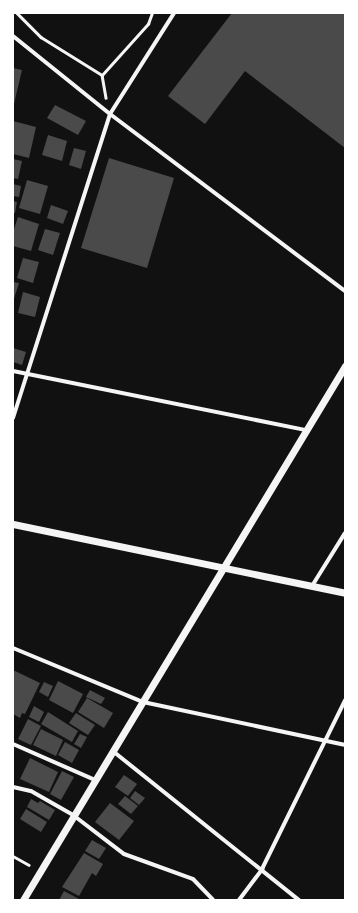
<!DOCTYPE html>
<style>
body{margin:0}
#map{position:relative;width:358px;height:913px;overflow:hidden;background:#111;font-family:Lato,sans-serif}
div>[style]{position:absolute}
[style*='--x']{left:calc(var(--x)*1px);top:calc(var(--y)*1px);width:calc(var(--w)*1px);rotate:calc(var(--a)*1deg)}
.building>*{inset:0;background:#4a4a4a}
.path>*{height:2.5px;margin:-1.25px;padding:0 1.25px;transform-origin:1.25px;border-radius:1.25px;background:#f5f5f5}
.minor>*{height:4px;margin:-2px;padding:0 2px;transform-origin:2px;border-radius:2px;background:#f5f5f5}
.tertiary>*{height:7px;margin:-3.5px;padding:0 3.5px;transform-origin:3.5px;border-radius:3.5px;background:#f5f5f5}
span{translate:-50% -50%;white-space:nowrap;text-align:center;line-height:1.15;-webkit-text-stroke:3px #fff;paint-order:stroke}
.frame{position:absolute;inset:0;border:14px solid #fff;pointer-events:none}
</style>
<div id="map">
<div class="building">
<div style="clip-path:polygon(232px 13px,345px 13px,345px 148px,245px 71px,205px 124px,168px 96px)"></div>
<div style="clip-path:polygon(13px 68px,22px 70px,14px 104px,13px 104px)"></div>
<div style="clip-path:polygon(55px 105px,86px 121px,78px 135px,47px 118px)"></div>
<div style="clip-path:polygon(13px 121px,36px 127px,29px 158px,13px 154px)"></div>
<div style="clip-path:polygon(48px 135px,67px 141px,62px 161px,42px 155px)"></div>
<div style="clip-path:polygon(74px 148px,86px 151px,81px 169px,69px 165px)"></div>
<div style="clip-path:polygon(109px 158px,174px 178px,147px 268px,81px 248px)"></div>
<div style="clip-path:polygon(13px 159px,22px 161px,18px 179px,13px 178px)"></div>
<div style="clip-path:polygon(27px 180px,48px 186px,40px 214px,19px 208px)"></div>
<div style="clip-path:polygon(13px 184px,21px 186px,19px 197px,13px 196px)"></div>
<div style="clip-path:polygon(13px 201px,17px 202px,15px 213px,13px 213px)"></div>
<div style="clip-path:polygon(51px 205px,68px 211px,63px 224px,47px 218px)"></div>
<div style="clip-path:polygon(18px 217px,39px 224px,31px 251px,13px 246px,13px 232px)"></div>
<div style="clip-path:polygon(45px 229px,60px 233px,53px 255px,38px 250px)"></div>
<div style="clip-path:polygon(23px 258px,39px 262px,33px 283px,17px 278px)"></div>
<div style="clip-path:polygon(13px 282px,19px 283px,13px 302px)"></div>
<div style="clip-path:polygon(23px 292px,40px 297px,35px 317px,18px 313px)"></div>
<div style="clip-path:polygon(13px 348px,26px 352px,22px 365px,13px 362px)"></div>
<div style="clip-path:polygon(13px 670px,40px 683px,25px 714px,22px 713px,20px 718px,13px 714px)"></div>
<div style="clip-path:polygon(58px 681px,83px 694px,73px 713px,49px 700px)"></div>
<div style="clip-path:polygon(44px 682px,53px 686px,48px 697px,39px 692px)"></div>
<div style="clip-path:polygon(90px 690px,105px 698px,101px 704px,86px 697px)"></div>
<div style="clip-path:polygon(87px 698px,113px 713px,104px 728px,78px 712px)"></div>
<div style="clip-path:polygon(34px 706px,44px 712px,39px 722px,29px 717px)"></div>
<div style="clip-path:polygon(48px 712px,78px 731px,72px 742px,41px 724px)"></div>
<div style="clip-path:polygon(76px 713px,95px 725px,88px 735px,69px 723px)"></div>
<div style="clip-path:polygon(28px 719px,41px 726px,31px 745px,18px 739px)"></div>
<div style="clip-path:polygon(41px 729px,63px 740px,56px 756px,33px 745px)"></div>
<div style="clip-path:polygon(80px 734px,87px 737px,81px 748px,74px 744px)"></div>
<div style="clip-path:polygon(65px 742px,79px 750px,72px 763px,58px 755px)"></div>
<div style="clip-path:polygon(30px 758px,58px 772px,49px 792px,20px 779px)"></div>
<div style="clip-path:polygon(62px 771px,74px 777px,61px 800px,50px 794px)"></div>
<div style="clip-path:polygon(124px 775px,137px 784px,128px 796px,115px 787px)"></div>
<div style="clip-path:polygon(135px 791px,145px 798px,139px 805px,130px 798px)"></div>
<div style="clip-path:polygon(125px 796px,138px 806px,131px 814px,118px 804px)"></div>
<div style="clip-path:polygon(31px 799px,38px 803px,40px 801px,55px 810px,49px 820px,27px 807px)"></div>
<div style="clip-path:polygon(110px 803px,134px 821px,119px 840px,95px 822px)"></div>
<div style="clip-path:polygon(26px 809px,47px 822px,41px 832px,20px 819px)"></div>
<div style="clip-path:polygon(92px 840px,106px 848px,99px 859px,85px 851px)"></div>
<div style="clip-path:polygon(84px 853px,103px 864px,96px 876px,92px 873px,79px 896px,62px 887px)"></div>
<div style="clip-path:polygon(64px 891px,81px 900px,59px 900px)"></div>
</div>
<div class="path">
<div style="--x:17;--y:13;--w:34;--a:45"></div>
<div style="--x:41;--y:37;--w:72;--a:31.9"></div>
<div style="--x:102;--y:75;--w:23;--a:80"></div>
<div style="--x:102;--y:75;--w:69;--a:-48"></div>
<div style="--x:148;--y:24;--w:12;--a:-70"></div>
<div style="--x:13;--y:856;--w:18;--a:29"></div>
</div>
<div class="minor">
<div style="--x:13;--y:36;--w:124;--a:38.8"></div>
<div style="--x:110;--y:114;--w:294;--a:37"></div>
<div style="--x:13;--y:371;--w:299;--a:11.4"></div>
<div style="--x:13;--y:418;--w:319;--a:-72.3"></div>
<div style="--x:110;--y:114;--w:120;--a:-57.6"></div>
<div style="--x:312;--y:586;--w:62;--a:-58.1"></div>
<div style="--x:13;--y:648;--w:141;--a:22.6"></div>
<div style="--x:143;--y:702;--w:207;--a:12"></div>
<div style="--x:13;--y:744;--w:90;--a:23.7"></div>
<div style="--x:114;--y:752;--w:237;--a:38.7"></div>
<div style="--x:13;--y:787;--w:18;--a:13"></div>
<div style="--x:31;--y:791;--w:48;--a:29.7"></div>
<div style="--x:73;--y:815;--w:64;--a:37.4"></div>
<div style="--x:124;--y:854;--w:73;--a:19.9"></div>
<div style="--x:193;--y:879;--w:29;--a:46"></div>
<div style="--x:239;--y:900;--w:39;--a:-53"></div>
<div style="--x:262;--y:869;--w:188;--a:-63.8"></div>
</div>
<div class="tertiary">
<div style="--x:13;--y:524;--w:339;--a:11.7"></div>
<div style="--x:23;--y:900;--w:624;--a:-58.91"></div>
</div>
<div class="frame"></div>
</div>
